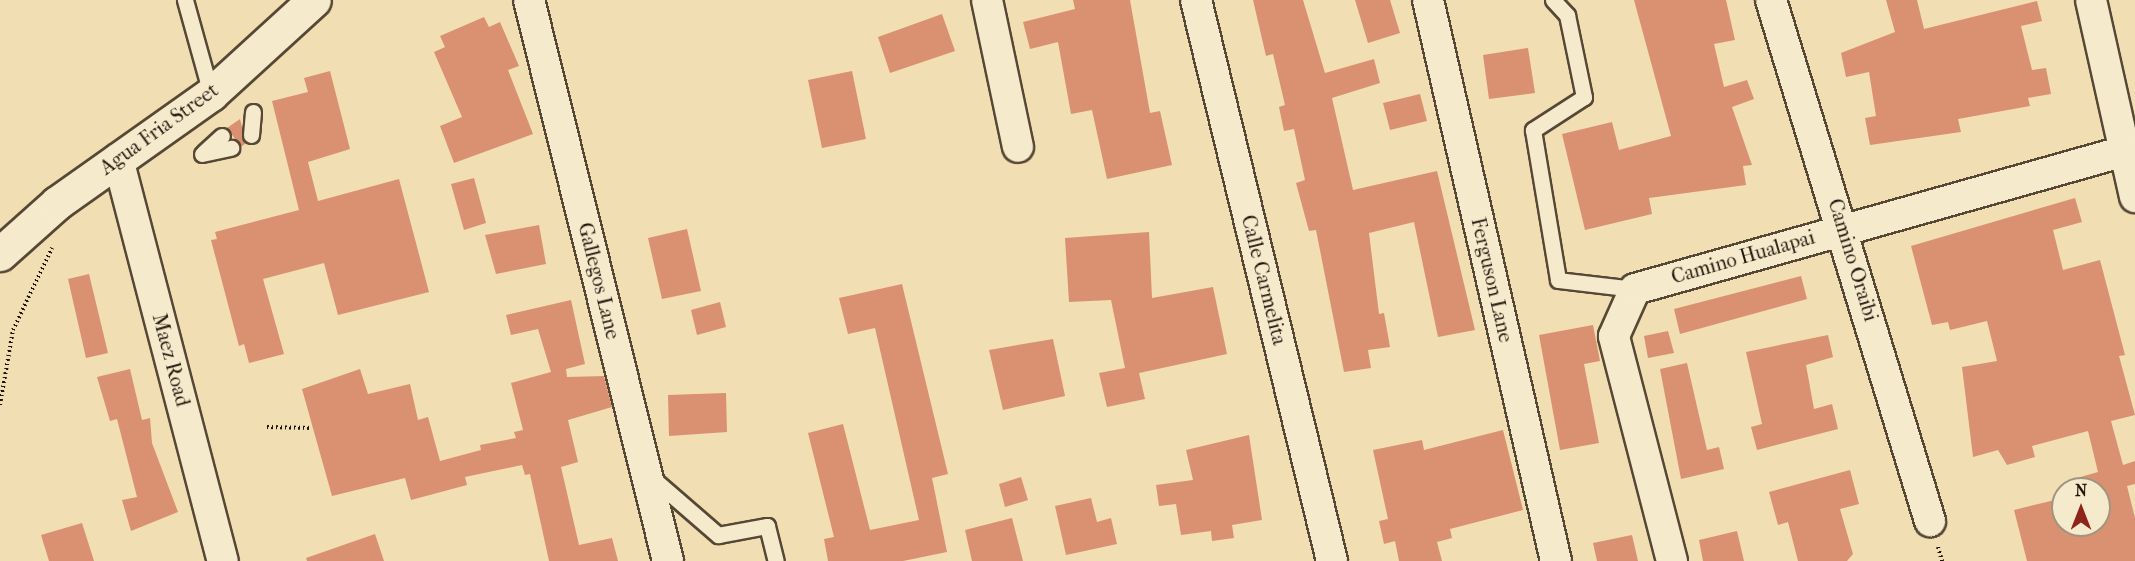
<!DOCTYPE html>
<style>
body{margin:0}
#map{position:relative;width:2135px;height:561px;overflow:hidden;background:#f1deb2;font-family:"IM FELL French Canon",serif}
div>[style]{position:absolute}
[style*='--x']{left:calc(var(--x)*1px);top:calc(var(--y)*1px);width:calc(var(--w)*1px);rotate:calc(var(--a)*1deg)}
.building>*{inset:0;background:#d99172}
.path>*{height:4px;margin-top:-2px;transform-origin:0;background:repeating-linear-gradient(90deg,#22160b 0 1.5px,transparent 0 4.5px)}
.roads{filter:drop-shadow(2px 0 #564835) drop-shadow(-2px 0 #564835) drop-shadow(0 2px #564835) drop-shadow(0 -2px #564835)}
.service>*{height:15px;margin:-7.5px;padding:0 7.5px;transform-origin:7.5px;border-radius:7.5px;background:#f6eacd}
.minor>*{height:30px;margin:-15px;padding:0 15px;transform-origin:15px;border-radius:15px;background:#f6eacd}
.tertiary>*{height:33px;margin:-16.5px;padding:0 16.5px;transform-origin:16.5px;border-radius:16.5px;background:#f6eacd}
span{translate:-50% -50%;white-space:nowrap;text-align:center;line-height:1.15;-webkit-text-stroke:5px #f6eacd;paint-order:stroke}
.street-label{font-size:20px;color:#22160b}
.north{position:absolute;left:2051px;top:477px;width:60px;height:60px;box-sizing:border-box;background:#f6eacd;border:2px solid #a1957f;border-radius:50%;rotate:0deg;font-size:16px;font-weight:700;line-height:24px;text-align:center;color:#22160b}
.north::after{content:'';display:block;margin:auto;width:21px;height:27px;background:#8f2418;clip-path:polygon(50% 0,100% 100%,50% 72%,0 100%)}
</style>
<div id="map">
<div class="building">
<div style="clip-path:polygon(1073px 0,1130px 0,1150px 113px,1160px 111px,1172px 165px,1107px 179px,1092px 110px,1071px 114px,1058px 42px,1030px 49px,1023px 22px,1075px 9px)"></div>
<div style="clip-path:polygon(1253px 0,1303px 0,1325px 73px,1374px 59px,1380px 83px,1332px 98px,1353px 190px,1437px 171px,1475px 330px,1438px 337px,1414px 222px,1369px 233px,1379px 314px,1384px 313px,1390px 347px,1368px 350px,1371px 368px,1344px 372px,1316px 230px,1309px 231px,1296px 183px,1305px 180px,1294px 129px,1284px 131px,1279px 107px,1285px 105px,1273px 54px,1266px 56px)"></div>
<div style="clip-path:polygon(1355px 0,1390px 0,1400px 33px,1368px 43px)"></div>
<div style="clip-path:polygon(1634px 0,1726px 0,1735px 40px,1714px 44px,1724px 87px,1747px 80px,1754px 99px,1732px 107px,1752px 165px,1743px 166px,1746px 185px,1649px 198px,1652px 214px,1585px 230px,1562px 134px,1612px 122px,1619px 150px,1671px 136px)"></div>
<div style="clip-path:polygon(1886px 0,1917px 0,1924px 29px,2037px 1px,2042px 21px,2021px 26px,2032px 70px,2046px 68px,2051px 94px,2028px 98px,2030px 106px,1958px 119px,1961px 132px,1870px 145px,1865px 118px,1876px 116px,1869px 72px,1846px 77px,1841px 53px,1895px 32px)"></div>
<div style="clip-path:polygon(942px 14px,955px 51px,890px 73px,878px 37px)"></div>
<div style="clip-path:polygon(484px 17px,489px 27px,500px 22px,519px 66px,508px 70px,533px 134px,454px 163px,440px 126px,462px 117px,434px 52px,445px 47px,440px 36px)"></div>
<div style="clip-path:polygon(1528px 48px,1535px 93px,1489px 99px,1483px 55px)"></div>
<div style="clip-path:polygon(330px 71px,350px 149px,308px 162px,318px 201px,399px 179px,429px 292px,338px 315px,324px 263px,263px 279px,284px 354px,249px 363px,244px 344px,239px 346px,211px 240px,217px 239px,215px 232px,299px 210px,272px 101px,308px 92px,304px 78px)"></div>
<div style="clip-path:polygon(852px 71px,866px 139px,822px 148px,808px 80px)"></div>
<div style="clip-path:polygon(1420px 94px,1427px 121px,1390px 130px,1383px 103px)"></div>
<div style="clip-path:polygon(240px 119px,246px 143px,241px 147px,227px 128px)"></div>
<div style="clip-path:polygon(474px 178px,486px 223px,464px 230px,451px 184px)"></div>
<div style="clip-path:polygon(2075px 198px,2082px 222px,2053px 230px,2063px 270px,2100px 260px,2125px 355px,2119px 356px,2135px 415px,2111px 421px,2123px 465px,2135px 461px,2135px 484px,2127px 486px,2135px 518px,2135px 561px,2027px 561px,2014px 510px,2063px 498px,2063px 525px,2099px 525px,2099px 489px,2080px 489px,2077px 478px,2098px 472px,2088px 431px,2032px 446px,2035px 457px,2007px 465px,1998px 450px,1973px 457px,1962px 367px,1997px 361px,1987px 321px,1950px 330px,1948px 322px,1932px 325px,1911px 246px)"></div>
<div style="clip-path:polygon(539px 225px,546px 264px,496px 274px,485px 235px)"></div>
<div style="clip-path:polygon(687px 229px,701px 291px,662px 299px,648px 238px)"></div>
<div style="clip-path:polygon(1149px 232px,1152px 298px,1213px 287px,1227px 354px,1139px 373px,1145px 399px,1107px 407px,1099px 373px,1125px 368px,1111px 300px,1069px 302px,1065px 238px)"></div>
<div style="clip-path:polygon(89px 274px,108px 353px,86px 358px,68px 279px)"></div>
<div style="clip-path:polygon(1801px 276px,1807px 299px,1680px 334px,1674px 309px)"></div>
<div style="clip-path:polygon(902px 284px,948px 474px,932px 478px,947px 552px,903px 561px,828px 561px,824px 539px,834px 537px,808px 433px,843px 424px,870px 530px,919px 520px,875px 328px,848px 334px,839px 298px)"></div>
<div style="clip-path:polygon(571px 300px,585px 364px,566px 369px,567px 377px,604px 376px,612px 407px,568px 420px,578px 462px,561px 467px,579px 545px,612px 538px,618px 561px,549px 561px,530px 474px,525px 475px,522px 465px,465px 477px,467px 485px,411px 500px,405px 478px,332px 496px,302px 389px,360px 369px,368px 394px,410px 384px,418px 420px,428px 417px,440px 461px,481px 450px,480px 445px,516px 438px,514px 432px,523px 430px,511px 383px,551px 372px,538px 329px,511px 335px,506px 315px)"></div>
<div style="clip-path:polygon(720px 302px,726px 327px,697px 335px,691px 310px)"></div>
<div style="clip-path:polygon(1593px 325px,1600px 361px,1584px 364px,1599px 443px,1560px 450px,1539px 335px)"></div>
<div style="clip-path:polygon(1668px 331px,1674px 353px,1648px 358px,1644px 336px)"></div>
<div style="clip-path:polygon(1828px 335px,1833px 357px,1806px 365px,1814px 409px,1832px 404px,1838px 429px,1757px 450px,1751px 427px,1762px 424px,1746px 352px)"></div>
<div style="clip-path:polygon(1053px 339px,1065px 396px,1003px 410px,989px 350px)"></div>
<div style="clip-path:polygon(1687px 363px,1707px 450px,1719px 447px,1724px 469px,1681px 479px,1660px 369px)"></div>
<div style="clip-path:polygon(130px 369px,142px 420px,150px 418px,152px 443px,178px 512px,131px 531px,122px 500px,137px 497px,117px 419px,110px 421px,97px 377px)"></div>
<div style="clip-path:polygon(726px 393px,727px 432px,669px 436px,668px 395px)"></div>
<div style="clip-path:polygon(1503px 430px,1523px 510px,1450px 529px,1452px 538px,1437px 542px,1442px 561px,1399px 561px,1395px 541px,1384px 544px,1379px 521px,1388px 519px,1373px 450px,1422px 440px,1424px 450px)"></div>
<div style="clip-path:polygon(1249px 435px,1262px 520px,1232px 525px,1234px 538px,1212px 541px,1211px 531px,1181px 535px,1176px 504px,1159px 506px,1156px 485px,1193px 480px,1186px 450px)"></div>
<div style="clip-path:polygon(1850px 470px,1859px 504px,1840px 509px,1853px 554px,1847px 561px,1798px 561px,1788px 522px,1778px 525px,1769px 492px)"></div>
<div style="clip-path:polygon(1021px 477px,1028px 500px,1005px 507px,999px 484px)"></div>
<div style="clip-path:polygon(1091px 498px,1097px 522px,1111px 518px,1117px 544px,1066px 555px,1055px 506px)"></div>
<div style="clip-path:polygon(1012px 518px,1023px 561px,972px 561px,965px 530px)"></div>
<div style="clip-path:polygon(82px 523px,94px 561px,49px 561px,41px 535px)"></div>
<div style="clip-path:polygon(1737px 531px,1744px 561px,1703px 561px,1699px 540px)"></div>
<div style="clip-path:polygon(375px 534px,384px 561px,307px 561px,306px 558px)"></div>
<div style="clip-path:polygon(1632px 535px,1638px 561px,1597px 561px,1593px 543px)"></div>
</div>
<div class="path">
<div style="--x:0;--y:405;--w:76;--a:-80.2"></div>
<div style="--x:13;--y:330;--w:91;--a:-64.6"></div>
<div style="--x:267;--y:427;--w:45;--a:1.3"></div>
<div style="--x:1938;--y:547;--w:15;--a:74"></div>
</div>
<div class="roads">
<div class="service">
<div style="--x:185;--y:0;--w:98;--a:74.5"></div>
<div style="--x:1553;--y:0;--w:21;--a:47"></div>
<div style="--x:1567;--y:15;--w:84;--a:78.3"></div>
<div style="--x:1584;--y:97;--w:61;--a:147.1"></div>
<div style="--x:1533;--y:130;--w:152;--a:80.5"></div>
<div style="--x:1558;--y:280;--w:78;--a:6.7"></div>
<div style="--x:251;--y:135;--w:23;--a:-85"></div>
<div style="--x:204;--y:152;--w:24;--a:-42"></div>
<div style="--x:202;--y:154;--w:30;--a:-12"></div>
<div style="--x:651;--y:477;--w:89;--a:40.9"></div>
<div style="--x:718;--y:535;--w:50;--a:-10.4"></div>
<div style="--x:767;--y:526;--w:36;--a:76"></div>
</div>
<div class="minor">
<div style="--x:529;--y:0;--w:578;--a:76.08"></div>
<div style="--x:987;--y:0;--w:150;--a:78.1"></div>
<div style="--x:1196;--y:0;--w:577;--a:76.37"></div>
<div style="--x:1428;--y:0;--w:575;--a:77.15"></div>
<div style="--x:1771;--y:0;--w:545;--a:73.03"></div>
<div style="--x:2091;--y:0;--w:202;--a:77.4"></div>
<div style="--x:118;--y:159;--w:415;--a:75.4"></div>
<div style="--x:1672;--y:561;--w:232;--a:-104.5"></div>
<div style="--x:1614;--y:336;--w:51;--a:-65.9"></div>
<div style="--x:1635;--y:289;--w:509;--a:-15.73"></div>
</div>
<div class="tertiary">
<div style="--x:0;--y:254;--w:76;--a:-41.8"></div>
<div style="--x:57;--y:203;--w:189;--a:-35.3"></div>
<div style="--x:211;--y:94;--w:139;--a:-42.4"></div>
</div>
</div>
<div class="street-label">
<span style="left:159px;top:129px;rotate:-36deg">Agua Fria Street</span>
<span style="left:1743px;top:257px;rotate:-16deg">Camino Hualapai</span>
<span style="left:1853px;top:260px;rotate:73deg">Camino Oraibi</span>
<span style="left:1264px;top:280px;rotate:76deg">Calle Carmelita</span>
<span style="left:1492px;top:280px;rotate:77deg">Ferguson Lane</span>
<span style="left:599px;top:281px;rotate:76deg">Gallegos Lane</span>
<span style="left:171px;top:360px;rotate:75deg">Maez Road</span>
</div>
<div class="north">N</div>
</div>
